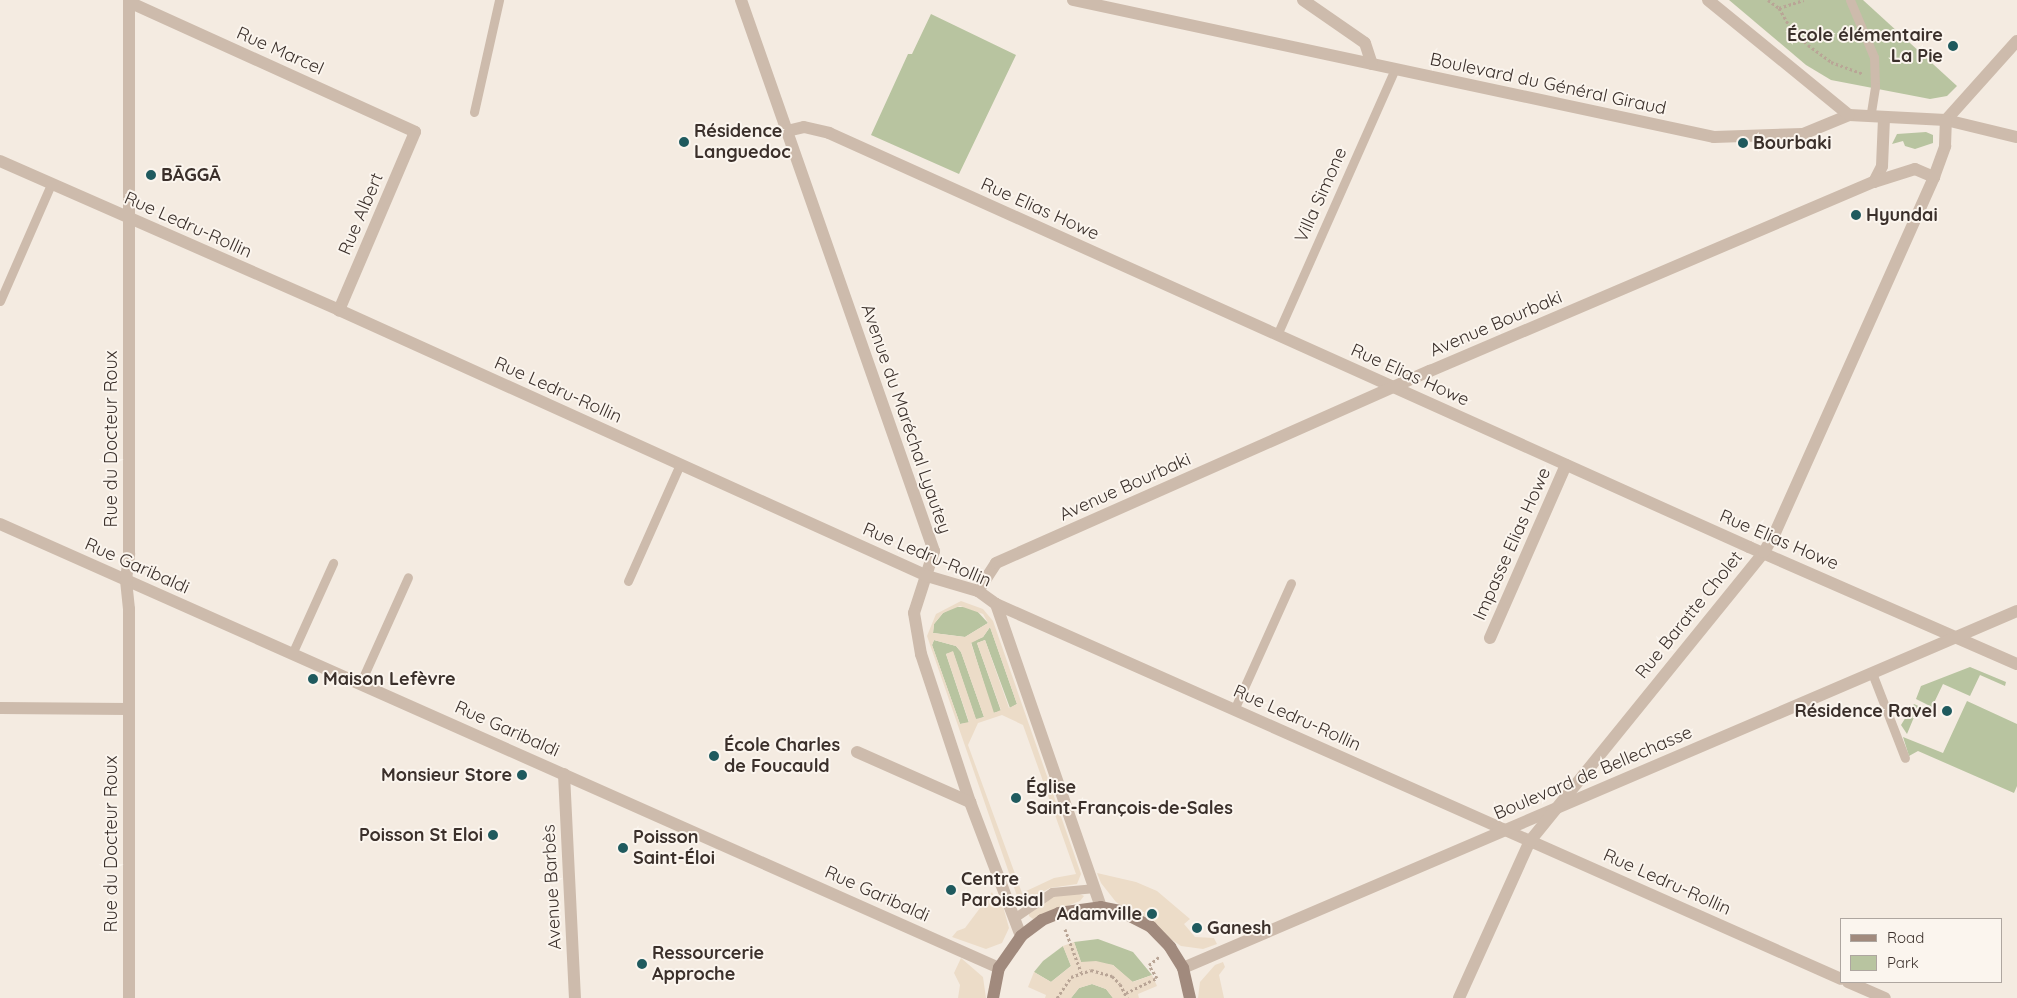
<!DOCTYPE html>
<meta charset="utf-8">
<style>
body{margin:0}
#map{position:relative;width:2017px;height:998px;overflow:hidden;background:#f4ebe1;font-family:Quicksand,sans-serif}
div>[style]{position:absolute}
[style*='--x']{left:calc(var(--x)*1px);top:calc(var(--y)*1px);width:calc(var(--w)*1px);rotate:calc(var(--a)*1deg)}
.green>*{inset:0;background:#b8c4a0}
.plaza>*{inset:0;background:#ecdcc8}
.path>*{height:3px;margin-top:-1.5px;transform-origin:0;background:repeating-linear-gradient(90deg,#b9a596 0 2.5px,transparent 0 5px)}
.lane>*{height:9px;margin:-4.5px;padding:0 4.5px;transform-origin:4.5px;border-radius:4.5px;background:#cdbbac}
.street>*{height:12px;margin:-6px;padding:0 6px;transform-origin:6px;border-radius:6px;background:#cdbbac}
.secondary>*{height:12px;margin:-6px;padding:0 6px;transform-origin:6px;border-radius:6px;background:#a18a7d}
.dots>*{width:14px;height:14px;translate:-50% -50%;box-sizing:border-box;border:2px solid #fbf5ee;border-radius:50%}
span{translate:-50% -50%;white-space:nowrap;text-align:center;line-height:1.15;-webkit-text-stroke:4px #fbf5ee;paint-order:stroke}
.poi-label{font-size:18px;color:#3b302b;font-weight:700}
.right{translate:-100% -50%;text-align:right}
.left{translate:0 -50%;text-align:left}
.street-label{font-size:18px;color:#3b302b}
.legend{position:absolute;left:1840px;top:918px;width:162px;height:65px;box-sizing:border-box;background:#fbf5ee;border:1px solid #aea6a0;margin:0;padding:6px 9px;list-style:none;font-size:15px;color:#3b302b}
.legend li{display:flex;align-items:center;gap:10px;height:25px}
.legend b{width:25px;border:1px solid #aea6a0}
</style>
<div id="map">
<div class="green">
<div style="clip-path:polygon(1729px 0,1863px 0,1957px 86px,1947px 96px,1930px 99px,1831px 80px,1806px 65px)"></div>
<div style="clip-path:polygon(931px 14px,1016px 55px,959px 174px,871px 135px,908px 54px,912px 54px)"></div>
<div style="clip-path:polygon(1926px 132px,1933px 135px,1933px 143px,1915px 149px,1905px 146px,1903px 141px,1892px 144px,1897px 134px)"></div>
<div style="clip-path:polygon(954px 607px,967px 607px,977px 611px,988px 623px,965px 637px,933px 633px,934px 624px,943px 613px)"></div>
<div style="clip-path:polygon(990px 627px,1017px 704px,1010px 708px,985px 640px,977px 643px,1001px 711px,993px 713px,971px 642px,983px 637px)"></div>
<div style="clip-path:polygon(934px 640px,956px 646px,961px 652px,984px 717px,976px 720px,953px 652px,946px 654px,969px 723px,960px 724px,932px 645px)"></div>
<div style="clip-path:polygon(1970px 667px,2006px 682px,2005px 686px,1980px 675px,1970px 696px,1943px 684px,1932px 707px,1916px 699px,1921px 686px)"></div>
<div style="clip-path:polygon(1967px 701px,2017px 724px,2017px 786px,2014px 793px,1918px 751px,1909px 756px,1903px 737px,1943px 753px)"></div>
<div style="clip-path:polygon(1914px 704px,1925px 709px,1917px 710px,1907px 734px,1901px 725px)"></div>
<div style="clip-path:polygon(1098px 939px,1133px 952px,1152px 975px,1132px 982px,1113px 965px,1081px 962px,1074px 942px)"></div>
<div style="clip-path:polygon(1063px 946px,1071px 966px,1051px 982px,1034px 972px,1043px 961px)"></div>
<div style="clip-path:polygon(1092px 984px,1106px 989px,1113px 998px,1071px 998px,1079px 988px)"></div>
</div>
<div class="plaza">
<div style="clip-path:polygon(evenodd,961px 601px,983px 609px,993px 621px,1081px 874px,1077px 884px,1050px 888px,1023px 903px,1018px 899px,927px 636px,936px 614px,961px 601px,960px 606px,983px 614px,988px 623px,965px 637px,933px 633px,934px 624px,943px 613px,960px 606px,961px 601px,990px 627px,1017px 704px,1009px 708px,985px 640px,977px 643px,1001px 710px,994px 713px,971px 643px,983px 637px,990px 627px,961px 601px,934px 640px,956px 646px,961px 652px,984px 717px,976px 719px,953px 651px,946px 654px,969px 722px,960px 724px,932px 645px,934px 640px,961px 601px,1002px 715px,1023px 725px,1076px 874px,1054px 878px,1022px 893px,968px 745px,978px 723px,1002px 715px)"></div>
<div style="clip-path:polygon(1097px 873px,1136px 882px,1157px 891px,1190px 919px,1184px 924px,1195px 937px,1214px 938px,1217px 944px,1203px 949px,1181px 946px,1116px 902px,1101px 883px)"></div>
<div style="clip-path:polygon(992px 892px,996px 901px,1001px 899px,1009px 928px,1002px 943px,986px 949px,952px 937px,957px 931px,965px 928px)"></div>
<div style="clip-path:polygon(1078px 893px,1084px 896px,1080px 901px,1033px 919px,1029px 916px,1029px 913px,1051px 896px)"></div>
<div style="clip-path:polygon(1074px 942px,1081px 962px,1096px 961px,1113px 965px,1133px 982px,1152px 975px,1157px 986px,1138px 994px,1139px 998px,1113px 998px,1106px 989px,1092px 984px,1079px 988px,1071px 998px,1045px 998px,1046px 995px,1028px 987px,1034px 972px,1051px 982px,1071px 966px,1063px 946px)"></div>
<div style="clip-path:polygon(961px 958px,983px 977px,986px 998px,958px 998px,960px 985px,954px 973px)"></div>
<div style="clip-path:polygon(1223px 962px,1225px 967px,1219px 975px,1224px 998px,1198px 998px,1200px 982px,1215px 965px)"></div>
</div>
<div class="path">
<div style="--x:1768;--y:0;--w:14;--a:36"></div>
<div style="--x:1779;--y:8;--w:26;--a:-18"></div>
<div style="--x:1779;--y:8;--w:22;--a:60"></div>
<div style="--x:1790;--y:27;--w:25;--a:45"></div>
<div style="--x:1808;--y:45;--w:29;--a:36"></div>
<div style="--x:1831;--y:62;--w:33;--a:20"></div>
<div style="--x:1065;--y:929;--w:46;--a:69.6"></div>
<div style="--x:1126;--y:993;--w:34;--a:-26"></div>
<div style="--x:1157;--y:978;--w:15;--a:-122"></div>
<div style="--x:1149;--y:965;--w:13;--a:-39"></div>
<div style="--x:1057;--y:998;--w:25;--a:-56"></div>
<div style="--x:1071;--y:977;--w:21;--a:-19"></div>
<div style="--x:1091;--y:970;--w:22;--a:16"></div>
<div style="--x:1112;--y:976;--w:11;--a:45"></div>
<div style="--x:1120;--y:984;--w:16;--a:63"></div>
</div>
<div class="lane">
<div style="--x:1850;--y:0;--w:62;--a:67.2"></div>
<div style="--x:1874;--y:57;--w:30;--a:88"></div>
<div style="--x:1875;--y:87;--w:30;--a:99"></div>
<div style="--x:474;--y:112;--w:115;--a:-77.4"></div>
<div style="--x:0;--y:301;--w:128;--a:-66.4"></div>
<div style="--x:1277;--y:335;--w:291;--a:-66.1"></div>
<div style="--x:628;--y:581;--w:128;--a:-66"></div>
<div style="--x:292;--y:654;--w:100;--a:-65.7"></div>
<div style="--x:1872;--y:673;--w:91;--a:68.8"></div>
<div style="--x:360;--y:684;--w:117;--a:-65.8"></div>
<div style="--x:1234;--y:710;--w:139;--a:-65.8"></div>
<div style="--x:1014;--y:918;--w:46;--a:-34.4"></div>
<div style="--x:1052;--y:892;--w:43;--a:-5.3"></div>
</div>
<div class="street">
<div style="--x:741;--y:0;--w:584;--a:70.7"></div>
<div style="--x:934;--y:551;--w:65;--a:107.9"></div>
<div style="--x:914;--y:613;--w:42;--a:80.3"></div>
<div style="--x:921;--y:654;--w:156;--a:71.7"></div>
<div style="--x:970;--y:802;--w:143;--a:69.2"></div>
<div style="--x:1073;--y:0;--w:655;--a:12.06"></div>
<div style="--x:1714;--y:137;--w:89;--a:-1.9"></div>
<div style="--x:1803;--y:134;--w:50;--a:-22.4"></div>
<div style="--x:1849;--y:115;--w:97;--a:3"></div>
<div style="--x:1946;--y:120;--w:73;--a:13.5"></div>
<div style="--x:1303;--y:0;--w:75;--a:34.7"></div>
<div style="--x:1365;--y:43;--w:22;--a:72"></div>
<div style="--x:1708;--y:0;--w:182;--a:39.2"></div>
<div style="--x:129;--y:2;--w:314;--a:24.4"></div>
<div style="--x:415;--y:132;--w:194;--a:113.1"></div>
<div style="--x:1946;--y:120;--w:106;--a:-48.1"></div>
<div style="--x:787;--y:131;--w:17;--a:-13"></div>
<div style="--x:804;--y:127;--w:26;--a:13"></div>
<div style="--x:829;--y:133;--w:1009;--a:24.23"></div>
<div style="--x:1749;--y:547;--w:292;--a:23.6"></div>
<div style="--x:0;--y:161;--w:370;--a:23.7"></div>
<div style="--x:339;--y:310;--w:645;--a:24.34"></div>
<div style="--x:927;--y:576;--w:53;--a:16.4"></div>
<div style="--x:978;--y:591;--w:22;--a:36"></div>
<div style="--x:996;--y:604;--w:924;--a:23.93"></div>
<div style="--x:1874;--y:182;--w:18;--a:-63"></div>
<div style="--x:1882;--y:166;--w:47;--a:-87.6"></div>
<div style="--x:0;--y:524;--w:1093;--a:23.96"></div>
<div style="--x:978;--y:591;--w:33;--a:-57"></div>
<div style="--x:996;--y:563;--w:475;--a:-23.9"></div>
<div style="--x:1430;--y:371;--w:483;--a:-23.1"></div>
<div style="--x:1874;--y:182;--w:43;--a:-17.6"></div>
<div style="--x:1915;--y:169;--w:21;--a:23"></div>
<div style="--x:996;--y:604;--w:321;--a:70.9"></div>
<div style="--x:1490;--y:638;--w:189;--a:-66.3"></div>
<div style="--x:0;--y:708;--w:129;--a:0.4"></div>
<div style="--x:857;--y:752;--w:124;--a:23.9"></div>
<div style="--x:564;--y:774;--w:224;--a:87.2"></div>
<div style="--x:1183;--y:968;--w:907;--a:-23.17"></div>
<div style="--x:1848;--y:982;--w:40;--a:23.4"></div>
<div style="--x:129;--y:998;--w:389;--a:-90"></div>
<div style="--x:129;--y:609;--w:29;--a:-96"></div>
<div style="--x:126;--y:580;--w:26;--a:-83"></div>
<div style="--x:129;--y:554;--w:554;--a:-90"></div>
<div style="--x:1459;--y:998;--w:172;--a:-65.7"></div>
<div style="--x:1530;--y:841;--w:372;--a:-51"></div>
<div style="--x:1764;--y:552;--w:20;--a:-60"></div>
<div style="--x:1774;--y:535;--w:392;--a:-65.9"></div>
<div style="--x:1934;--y:177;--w:33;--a:-70"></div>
<div style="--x:1945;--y:146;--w:26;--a:-88"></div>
</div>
<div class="secondary">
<div style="--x:993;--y:998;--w:31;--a:-79"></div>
<div style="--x:999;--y:968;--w:39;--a:-55"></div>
<div style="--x:1021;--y:936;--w:26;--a:-37"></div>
<div style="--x:1042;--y:920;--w:18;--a:-22"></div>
<div style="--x:1059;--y:913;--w:42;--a:-8.1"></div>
<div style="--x:1101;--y:907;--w:19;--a:12"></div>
<div style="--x:1120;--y:911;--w:35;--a:27"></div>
<div style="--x:1151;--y:927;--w:28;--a:46"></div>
<div style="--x:1170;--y:947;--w:25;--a:58"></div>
<div style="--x:1183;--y:968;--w:31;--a:77"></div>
</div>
<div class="dots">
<div style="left:1953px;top:46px;background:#1f5a5e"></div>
<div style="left:684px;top:142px;background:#1f5a5e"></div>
<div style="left:1743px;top:143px;background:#1f5a5e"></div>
<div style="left:151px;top:175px;background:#1f5a5e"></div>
<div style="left:1856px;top:215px;background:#1f5a5e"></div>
<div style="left:313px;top:679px;background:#1f5a5e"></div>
<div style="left:1947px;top:711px;background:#1f5a5e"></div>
<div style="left:714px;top:756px;background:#1f5a5e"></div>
<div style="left:522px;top:775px;background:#1f5a5e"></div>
<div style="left:1016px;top:798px;background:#1f5a5e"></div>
<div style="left:493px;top:835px;background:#1f5a5e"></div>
<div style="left:623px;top:848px;background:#1f5a5e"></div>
<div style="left:951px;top:890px;background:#1f5a5e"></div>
<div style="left:1152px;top:914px;background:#1f5a5e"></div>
<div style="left:1197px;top:928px;background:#1f5a5e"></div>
<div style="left:642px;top:964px;background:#1f5a5e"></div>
</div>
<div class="poi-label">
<span class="right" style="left:1943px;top:46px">École élémentaire<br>La Pie</span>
<span class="left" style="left:694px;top:142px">Résidence<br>Languedoc</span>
<span class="left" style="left:1753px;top:143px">Bourbaki</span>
<span class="left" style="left:161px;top:175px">BĀGGĀ</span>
<span class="left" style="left:1866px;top:215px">Hyundai</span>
<span class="left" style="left:323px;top:679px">Maison Lefèvre</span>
<span class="right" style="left:1937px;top:711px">Résidence Ravel</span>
<span class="left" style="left:724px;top:756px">École Charles<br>de Foucauld</span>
<span class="right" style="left:512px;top:775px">Monsieur Store</span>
<span class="left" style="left:1026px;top:798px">Église<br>Saint-François-de-Sales</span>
<span class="right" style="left:483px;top:835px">Poisson St Eloi</span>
<span class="left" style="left:633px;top:848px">Poisson<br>Saint-Éloi</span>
<span class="left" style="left:961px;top:890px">Centre<br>Paroissial</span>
<span class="right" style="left:1142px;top:914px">Adamville</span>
<span class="left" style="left:1207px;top:928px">Ganesh</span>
<span class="left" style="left:652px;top:964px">Ressourcerie<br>Approche</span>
</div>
<div class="street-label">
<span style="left:280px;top:51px;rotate:24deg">Rue Marcel</span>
<span style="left:1548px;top:84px;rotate:12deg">Boulevard du Général Giraud</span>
<span style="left:1321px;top:195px;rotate:-66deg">Villa Simone</span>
<span style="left:1040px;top:209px;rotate:24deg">Rue Elias Howe</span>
<span style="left:361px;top:214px;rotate:-67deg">Rue Albert</span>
<span style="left:188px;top:225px;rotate:24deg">Rue Ledru-Rollin</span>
<span style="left:1496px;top:324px;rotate:-23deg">Avenue Bourbaki</span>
<span style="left:1410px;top:375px;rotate:24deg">Rue Elias Howe</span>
<span style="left:558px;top:390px;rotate:24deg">Rue Ledru-Rollin</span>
<span style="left:906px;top:419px;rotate:71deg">Avenue du Maréchal Lyautey</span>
<span style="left:111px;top:439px;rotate:-90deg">Rue du Docteur Roux</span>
<span style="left:1125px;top:487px;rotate:-24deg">Avenue Bourbaki</span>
<span style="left:1779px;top:540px;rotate:23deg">Rue Elias Howe</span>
<span style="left:1512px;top:544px;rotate:-66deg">Impasse Elias Howe</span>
<span style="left:927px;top:555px;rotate:23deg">Rue Ledru-Rollin</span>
<span style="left:137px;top:566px;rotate:24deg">Rue Garibaldi</span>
<span style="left:1689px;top:615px;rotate:-51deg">Rue Baratte Cholet</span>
<span style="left:1297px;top:718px;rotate:24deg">Rue Ledru-Rollin</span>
<span style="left:507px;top:729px;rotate:24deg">Rue Garibaldi</span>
<span style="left:1593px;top:773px;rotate:-23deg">Boulevard de Bellechasse</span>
<span style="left:111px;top:844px;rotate:-90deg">Rue du Docteur Roux</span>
<span style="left:1667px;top:882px;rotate:24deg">Rue Ledru-Rollin</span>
<span style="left:552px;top:887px;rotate:-93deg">Avenue Barbès</span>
<span style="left:877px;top:894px;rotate:24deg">Rue Garibaldi</span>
</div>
<ul class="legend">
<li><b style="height:6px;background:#a18a7d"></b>Road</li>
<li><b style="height:14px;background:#b8c4a0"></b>Park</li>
</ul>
</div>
